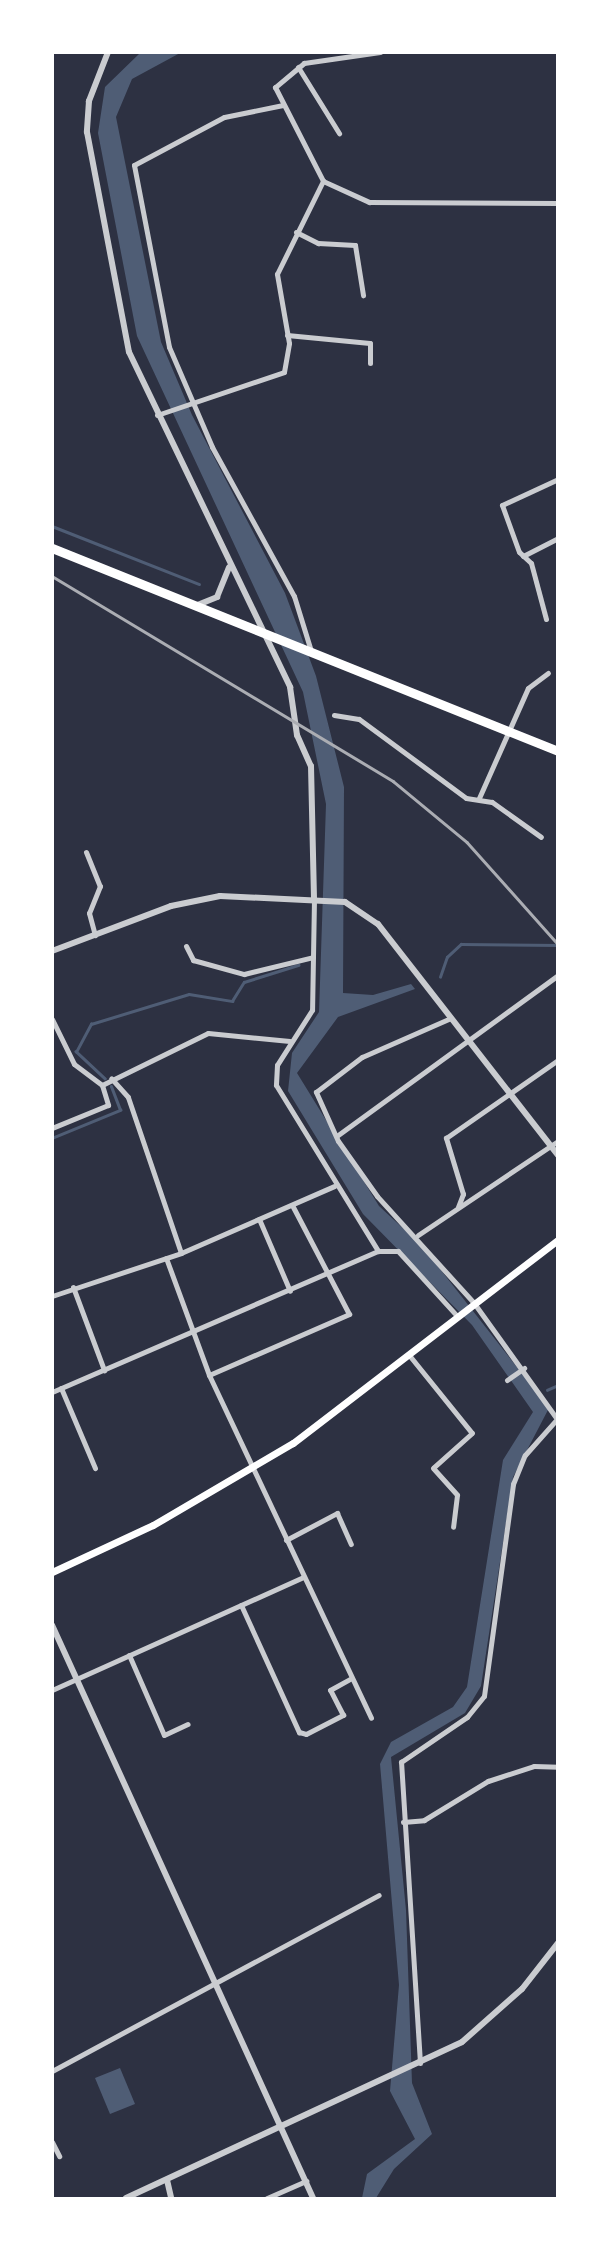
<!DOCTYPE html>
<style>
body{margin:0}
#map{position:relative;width:610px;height:2251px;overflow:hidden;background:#2d3142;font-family:Montserrat,sans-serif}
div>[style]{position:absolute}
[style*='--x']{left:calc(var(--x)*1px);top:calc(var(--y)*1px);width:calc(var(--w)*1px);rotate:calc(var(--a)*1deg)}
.water>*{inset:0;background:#4f5d75}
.stream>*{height:2.5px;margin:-1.25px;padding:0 1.25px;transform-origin:1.25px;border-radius:1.25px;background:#4f5d75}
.minor>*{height:5px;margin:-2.5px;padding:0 2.5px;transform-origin:2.5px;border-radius:2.5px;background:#caccd0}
.tertiary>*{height:6px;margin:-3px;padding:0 3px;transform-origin:3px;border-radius:3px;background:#caccd0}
.secondary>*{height:7px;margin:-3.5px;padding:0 3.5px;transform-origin:3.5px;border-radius:3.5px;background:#fff}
.trunk>*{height:9px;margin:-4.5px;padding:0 4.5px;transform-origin:4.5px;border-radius:4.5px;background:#fff}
.rail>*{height:2.5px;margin:-1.25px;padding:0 1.25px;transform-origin:1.25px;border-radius:1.25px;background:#abadb3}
span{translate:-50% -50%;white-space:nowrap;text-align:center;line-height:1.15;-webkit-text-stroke:5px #fff;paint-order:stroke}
.frame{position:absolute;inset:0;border:54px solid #fff;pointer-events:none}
</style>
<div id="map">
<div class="water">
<div style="clip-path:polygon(140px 53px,180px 53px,132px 79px,116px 117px,161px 342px,192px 415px,285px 593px,316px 676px,344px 787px,343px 993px,373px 995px,411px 984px,415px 989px,338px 1017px,297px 1073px,379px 1206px,422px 1246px,549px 1408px,513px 1477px,481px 1686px,465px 1713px,391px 1757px,406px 1910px,412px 2083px,432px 2134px,394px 2169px,376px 2198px,362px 2198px,367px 2174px,415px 2139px,390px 2091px,399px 1985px,380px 1764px,391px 1742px,453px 1707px,467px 1687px,503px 1460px,533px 1412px,472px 1325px,363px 1214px,288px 1091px,292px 1053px,319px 1012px,326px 804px,303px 692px,137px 336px,98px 133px,105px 87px)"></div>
<div style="clip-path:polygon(120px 2068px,135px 2104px,110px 2114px,95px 2078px)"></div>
</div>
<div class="stream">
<div style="--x:52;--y:526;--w:158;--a:21.5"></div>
<div style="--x:440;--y:977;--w:21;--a:-71"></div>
<div style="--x:447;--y:957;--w:19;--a:-43"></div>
<div style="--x:461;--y:944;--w:97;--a:0.6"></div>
<div style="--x:105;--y:1079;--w:40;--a:-137"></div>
<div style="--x:76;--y:1052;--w:32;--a:-62"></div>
<div style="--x:91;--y:1024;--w:102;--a:-17"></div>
<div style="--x:189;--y:994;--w:44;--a:9.2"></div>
<div style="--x:232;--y:1001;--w:22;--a:-58"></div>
<div style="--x:244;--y:982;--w:57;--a:-17.5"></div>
<div style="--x:52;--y:1138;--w:74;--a:-22.4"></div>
<div style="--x:120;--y:1110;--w:25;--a:-111"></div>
<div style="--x:547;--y:1390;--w:12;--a:-24"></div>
</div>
<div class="minor">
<div style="--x:380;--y:52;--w:77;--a:171.8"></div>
<div style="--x:304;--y:63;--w:38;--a:140"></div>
<div style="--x:275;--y:87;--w:106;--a:62.9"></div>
<div style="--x:323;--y:181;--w:51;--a:24.5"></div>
<div style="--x:369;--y:202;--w:189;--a:0.3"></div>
<div style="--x:298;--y:67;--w:78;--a:58.2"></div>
<div style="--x:283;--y:105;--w:60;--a:168.5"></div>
<div style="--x:224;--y:117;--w:102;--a:151.9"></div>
<div style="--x:134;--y:165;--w:185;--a:79.1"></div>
<div style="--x:169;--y:347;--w:109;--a:66.7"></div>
<div style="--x:212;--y:447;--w:170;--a:61.2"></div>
<div style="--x:294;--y:596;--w:58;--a:72.8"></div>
<div style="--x:296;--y:232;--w:25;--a:27"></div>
<div style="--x:318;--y:243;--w:37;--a:3"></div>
<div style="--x:355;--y:245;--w:51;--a:80.9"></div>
<div style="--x:287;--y:335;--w:83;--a:5.5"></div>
<div style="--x:370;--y:343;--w:20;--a:90"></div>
<div style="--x:157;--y:415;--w:134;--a:-18.7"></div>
<div style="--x:284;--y:372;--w:29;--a:-80"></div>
<div style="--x:289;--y:343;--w:70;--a:-99.9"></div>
<div style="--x:277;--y:274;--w:104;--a:-63.7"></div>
<div style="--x:523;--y:556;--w:39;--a:-27"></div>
<div style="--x:546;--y:619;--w:58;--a:-105"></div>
<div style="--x:531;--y:563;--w:16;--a:-137"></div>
<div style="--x:519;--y:552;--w:50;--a:-109.9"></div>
<div style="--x:502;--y:505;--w:62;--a:-24.9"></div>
<div style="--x:334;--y:715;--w:25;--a:9"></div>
<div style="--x:359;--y:719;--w:133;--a:36.4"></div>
<div style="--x:466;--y:798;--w:26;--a:9"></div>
<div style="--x:492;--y:802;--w:60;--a:35.5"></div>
<div style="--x:479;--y:798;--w:120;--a:-66"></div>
<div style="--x:528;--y:688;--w:25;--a:-37"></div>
<div style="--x:86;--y:852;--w:37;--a:68"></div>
<div style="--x:100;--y:886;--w:29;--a:112"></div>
<div style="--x:89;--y:913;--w:23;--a:75"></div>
<div style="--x:314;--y:899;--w:111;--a:91"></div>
<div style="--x:312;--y:1010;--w:65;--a:122.5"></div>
<div style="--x:277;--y:1065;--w:20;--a:93"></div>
<div style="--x:276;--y:1085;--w:195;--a:58.4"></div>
<div style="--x:186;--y:946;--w:16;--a:63"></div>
<div style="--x:193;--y:960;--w:53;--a:15.4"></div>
<div style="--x:244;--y:974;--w:71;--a:-13.8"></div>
<div style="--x:52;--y:1019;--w:50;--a:63.9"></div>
<div style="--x:74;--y:1064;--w:35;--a:37"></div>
<div style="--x:102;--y:1085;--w:21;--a:73"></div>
<div style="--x:108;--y:1105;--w:61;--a:157.7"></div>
<div style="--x:102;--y:1085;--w:118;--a:-26.1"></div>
<div style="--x:208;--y:1033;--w:82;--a:5.6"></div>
<div style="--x:338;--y:1135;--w:272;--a:-36"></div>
<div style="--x:458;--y:1207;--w:14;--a:-69"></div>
<div style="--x:463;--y:1194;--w:59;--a:-106.9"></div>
<div style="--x:446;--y:1138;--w:136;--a:-34.9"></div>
<div style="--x:259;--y:1219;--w:78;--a:66.7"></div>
<div style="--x:418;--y:1235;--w:169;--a:-33.9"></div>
<div style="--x:181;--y:1253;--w:167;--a:-23.6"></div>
<div style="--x:166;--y:1258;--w:125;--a:69.8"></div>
<div style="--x:209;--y:1375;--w:379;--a:64.7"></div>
<div style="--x:73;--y:1287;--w:89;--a:69.5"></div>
<div style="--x:52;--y:1296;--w:136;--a:-18.4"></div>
<div style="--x:181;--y:1253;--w:165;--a:-108.8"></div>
<div style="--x:128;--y:1097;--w:25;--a:-132"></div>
<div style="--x:409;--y:1355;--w:100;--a:51.1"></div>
<div style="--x:472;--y:1433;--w:52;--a:138.1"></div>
<div style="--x:433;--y:1468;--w:36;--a:48"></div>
<div style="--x:457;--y:1495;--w:32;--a:97"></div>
<div style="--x:209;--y:1375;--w:153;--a:-23.5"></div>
<div style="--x:349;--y:1314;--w:123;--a:-117.6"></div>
<div style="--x:507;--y:1380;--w:21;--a:-35"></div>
<div style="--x:61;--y:1388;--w:87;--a:67"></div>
<div style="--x:52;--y:1392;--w:355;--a:-23.4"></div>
<div style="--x:378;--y:1251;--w:20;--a:0"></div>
<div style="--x:398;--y:1251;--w:89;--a:47.7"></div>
<div style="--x:286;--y:1540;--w:58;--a:-27.9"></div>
<div style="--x:337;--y:1513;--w:34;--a:66"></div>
<div style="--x:241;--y:1605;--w:140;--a:65.5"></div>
<div style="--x:299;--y:1732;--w:7;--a:16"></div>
<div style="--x:306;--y:1734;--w:42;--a:-27.2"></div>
<div style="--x:343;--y:1715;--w:28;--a:-117"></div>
<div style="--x:330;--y:1690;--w:23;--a:-29"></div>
<div style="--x:129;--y:1655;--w:87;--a:66.4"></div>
<div style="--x:164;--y:1735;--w:26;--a:-25"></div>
<div style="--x:52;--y:1690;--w:275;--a:-24.2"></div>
<div style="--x:403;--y:1822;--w:21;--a:-5"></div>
<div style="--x:424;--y:1820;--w:75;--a:-31.4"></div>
<div style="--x:488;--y:1781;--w:48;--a:-18.1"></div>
<div style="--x:534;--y:1766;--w:24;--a:2"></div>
<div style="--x:420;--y:2063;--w:302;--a:-93.6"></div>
<div style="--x:401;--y:1762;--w:80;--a:-34.3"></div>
<div style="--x:467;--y:1717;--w:27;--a:-51"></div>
<div style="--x:484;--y:1696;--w:214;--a:-82.2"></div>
<div style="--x:513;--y:1484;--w:31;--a:-68"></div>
<div style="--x:525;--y:1455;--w:48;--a:-48.4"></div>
<div style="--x:557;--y:1419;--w:143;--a:-125.6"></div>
<div style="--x:474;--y:1303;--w:144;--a:-132.2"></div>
<div style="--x:377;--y:1196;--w:67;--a:-125.3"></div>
<div style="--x:338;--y:1141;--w:54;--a:-114.2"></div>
<div style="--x:316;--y:1092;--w:58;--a:-37.3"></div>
<div style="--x:362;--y:1057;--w:97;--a:-23.7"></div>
<div style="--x:52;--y:2071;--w:371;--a:-28.3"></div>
<div style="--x:52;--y:2142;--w:16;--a:63"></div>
<div style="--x:267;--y:2198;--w:43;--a:-23.6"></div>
</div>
<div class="tertiary">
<div style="--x:108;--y:52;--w:53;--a:111.2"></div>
<div style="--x:89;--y:101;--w:31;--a:94"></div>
<div style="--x:87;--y:132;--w:224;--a:79.2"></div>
<div style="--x:129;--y:352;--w:372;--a:64.3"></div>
<div style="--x:290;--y:687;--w:49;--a:81.7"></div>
<div style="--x:297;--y:735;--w:34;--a:66"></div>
<div style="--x:311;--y:766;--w:132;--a:88.7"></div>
<div style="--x:195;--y:606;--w:24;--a:-22"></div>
<div style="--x:217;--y:597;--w:32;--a:-68"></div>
<div style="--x:52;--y:951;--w:127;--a:-20.7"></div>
<div style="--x:171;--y:906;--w:50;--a:-11.5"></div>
<div style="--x:220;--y:896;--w:125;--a:2.7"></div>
<div style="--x:345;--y:902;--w:40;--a:34"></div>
<div style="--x:378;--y:924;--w:293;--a:52.1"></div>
<div style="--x:52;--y:1625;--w:630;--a:65.51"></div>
<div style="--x:167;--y:2180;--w:18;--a:77"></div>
<div style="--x:126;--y:2198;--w:370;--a:-24.9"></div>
<div style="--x:462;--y:2042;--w:80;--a:-41.5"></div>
<div style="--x:522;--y:1989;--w:58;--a:-52"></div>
</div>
<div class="secondary">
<div style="--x:52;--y:1572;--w:111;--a:-25"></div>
<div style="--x:153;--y:1525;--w:162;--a:-30.4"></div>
<div style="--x:293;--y:1443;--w:334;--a:-37.5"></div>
</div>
<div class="trunk">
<div style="--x:52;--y:548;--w:545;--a:21.86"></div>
</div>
<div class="rail">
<div style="--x:52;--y:576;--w:398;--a:31"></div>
<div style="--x:393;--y:781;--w:96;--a:39.5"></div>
<div style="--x:467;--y:842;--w:137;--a:48.3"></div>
</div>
<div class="frame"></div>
</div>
